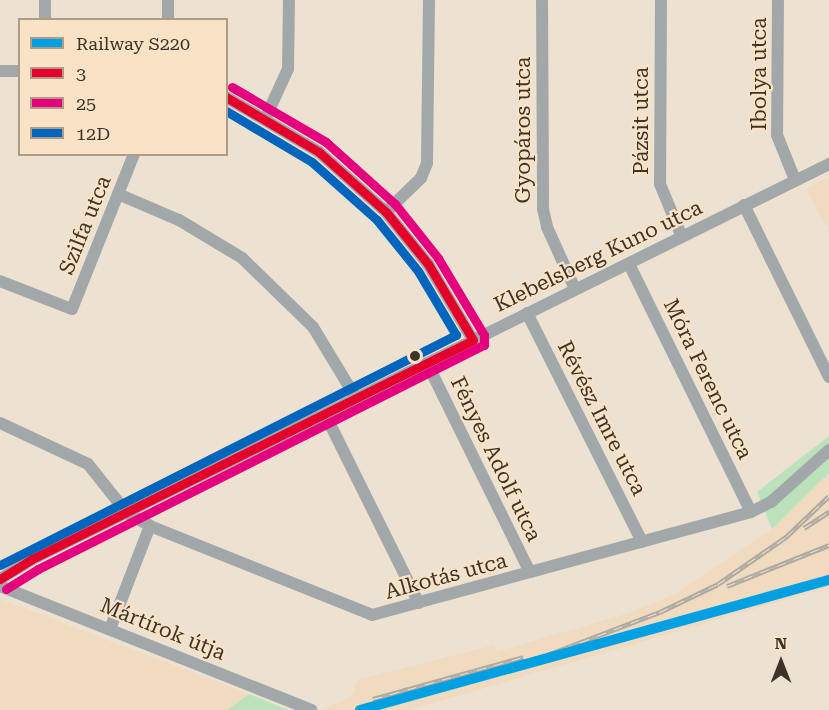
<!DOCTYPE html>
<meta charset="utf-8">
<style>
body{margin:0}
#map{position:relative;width:829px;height:710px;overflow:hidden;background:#ede1d1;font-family:"Roboto Serif",serif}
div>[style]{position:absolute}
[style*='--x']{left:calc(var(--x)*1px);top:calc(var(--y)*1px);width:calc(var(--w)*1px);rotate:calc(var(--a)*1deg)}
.built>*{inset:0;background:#f0dac0}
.green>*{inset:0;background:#bce2bc}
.minor>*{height:12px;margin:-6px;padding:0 6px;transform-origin:6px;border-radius:6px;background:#a2a8aa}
.rail>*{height:5px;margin-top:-2.5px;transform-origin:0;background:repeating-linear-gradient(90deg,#f9e2c5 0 9px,#acaaa3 0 18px);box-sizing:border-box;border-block:2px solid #acaaa3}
.bus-1>*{height:9px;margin:-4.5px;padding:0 4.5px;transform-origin:4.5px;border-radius:4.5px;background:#e4002b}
.bus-2>*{height:9px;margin:-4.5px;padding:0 4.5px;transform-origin:4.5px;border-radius:4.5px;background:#e5007d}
.bus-3>*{height:9px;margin:-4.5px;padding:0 4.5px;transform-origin:4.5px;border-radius:4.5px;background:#0065bd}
.rail-1>*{height:10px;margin:-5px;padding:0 5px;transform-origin:5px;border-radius:5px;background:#00a0e3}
.dots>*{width:16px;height:16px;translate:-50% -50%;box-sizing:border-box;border:3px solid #f9e2c5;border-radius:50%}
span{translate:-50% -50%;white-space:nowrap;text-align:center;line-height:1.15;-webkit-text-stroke:4.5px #f9e2c5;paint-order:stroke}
.street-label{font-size:21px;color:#3d3429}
.legend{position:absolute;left:18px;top:18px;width:210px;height:138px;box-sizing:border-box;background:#f9e2c5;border:2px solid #ae9c87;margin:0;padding:8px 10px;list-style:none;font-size:18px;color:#3d3429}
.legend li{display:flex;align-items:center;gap:12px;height:30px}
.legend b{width:30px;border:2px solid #ae9c87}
.north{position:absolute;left:751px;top:632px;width:60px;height:60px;-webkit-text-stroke:4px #f9e2c5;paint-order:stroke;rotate:0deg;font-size:16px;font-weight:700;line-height:24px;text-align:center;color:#3d3429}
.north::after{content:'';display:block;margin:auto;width:21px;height:27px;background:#3d3429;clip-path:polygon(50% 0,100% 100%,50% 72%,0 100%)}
</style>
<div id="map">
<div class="built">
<div style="clip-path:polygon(829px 177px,829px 226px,827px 227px,806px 189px)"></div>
<div style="clip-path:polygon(829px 473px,829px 587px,409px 710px,318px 710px,352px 697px,357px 680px,494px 645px,496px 652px,629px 613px,673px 595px,772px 529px)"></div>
<div style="clip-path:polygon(0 599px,249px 694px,227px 710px,0 710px)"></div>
</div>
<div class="green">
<div style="clip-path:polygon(829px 436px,829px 473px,772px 529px,757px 492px)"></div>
<div style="clip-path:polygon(249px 694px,288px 710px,227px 710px)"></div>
</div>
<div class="minor">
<div style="--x:45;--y:0;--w:20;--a:90"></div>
<div style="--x:542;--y:0;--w:209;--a:89.7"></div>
<div style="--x:543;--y:209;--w:18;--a:77"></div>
<div style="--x:547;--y:227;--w:68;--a:65.7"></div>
<div style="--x:661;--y:0;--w:184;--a:90.3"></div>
<div style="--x:660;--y:184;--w:57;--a:67.5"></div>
<div style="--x:778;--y:0;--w:135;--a:90.4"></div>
<div style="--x:777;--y:135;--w:48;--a:68.2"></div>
<div style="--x:168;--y:20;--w:20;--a:-90"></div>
<div style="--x:0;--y:71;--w:20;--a:0"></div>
<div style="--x:226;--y:97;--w:108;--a:30.6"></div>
<div style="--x:319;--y:152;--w:90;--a:41.8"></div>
<div style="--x:386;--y:212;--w:67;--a:51.1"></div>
<div style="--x:428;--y:264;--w:88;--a:59.4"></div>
<div style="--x:266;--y:117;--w:53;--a:-65.4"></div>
<div style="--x:288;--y:69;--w:69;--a:-89.2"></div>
<div style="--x:118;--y:194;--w:66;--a:23.1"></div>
<div style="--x:179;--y:220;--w:74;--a:31.1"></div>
<div style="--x:242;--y:258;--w:99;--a:44.2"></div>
<div style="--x:313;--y:327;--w:83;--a:58.8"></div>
<div style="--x:744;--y:205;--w:192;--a:63.7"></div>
<div style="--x:386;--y:212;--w:49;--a:-44.2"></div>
<div style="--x:421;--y:178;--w:16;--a:-68"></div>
<div style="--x:427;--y:163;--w:163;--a:-89.3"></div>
<div style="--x:629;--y:264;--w:276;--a:63.8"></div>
<div style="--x:0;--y:281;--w:77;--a:21.3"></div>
<div style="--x:72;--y:309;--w:167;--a:-68.2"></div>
<div style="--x:527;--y:313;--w:256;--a:63.3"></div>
<div style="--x:427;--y:363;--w:233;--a:63.8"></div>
<div style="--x:325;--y:414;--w:211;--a:63.6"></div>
<div style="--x:0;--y:423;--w:97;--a:25"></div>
<div style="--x:88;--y:464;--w:63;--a:51.5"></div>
<div style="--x:127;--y:513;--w:26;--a:29"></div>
<div style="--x:150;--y:526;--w:239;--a:21.8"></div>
<div style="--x:372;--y:615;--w:393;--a:-15.2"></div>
<div style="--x:751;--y:512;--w:22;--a:-27"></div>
<div style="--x:771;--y:502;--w:78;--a:-41.9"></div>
<div style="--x:0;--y:579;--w:38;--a:-32"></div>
<div style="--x:32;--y:559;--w:890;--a:-26.36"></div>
<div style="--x:0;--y:586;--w:335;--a:21.7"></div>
<div style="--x:110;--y:629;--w:110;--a:-68.8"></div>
</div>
<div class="rail">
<div style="--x:804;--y:528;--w:30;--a:-33"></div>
<div style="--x:727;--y:586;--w:110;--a:-21.9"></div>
<div style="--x:513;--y:668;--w:157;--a:-20.9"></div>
<div style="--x:660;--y:612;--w:64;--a:-25.8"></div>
<div style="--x:718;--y:584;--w:83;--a:-34.7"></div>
<div style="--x:786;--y:537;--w:59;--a:-43.6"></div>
<div style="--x:373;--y:699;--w:156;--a:-15.6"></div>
</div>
<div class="bus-1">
<div style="--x:0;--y:579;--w:38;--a:-32"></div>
<div style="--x:32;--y:559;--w:492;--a:-26.4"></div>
<div style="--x:473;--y:340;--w:88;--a:-120.6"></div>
<div style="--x:428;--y:264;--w:67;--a:-128.9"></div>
<div style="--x:386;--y:212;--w:90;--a:-138.2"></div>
<div style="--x:319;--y:152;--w:108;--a:-149.4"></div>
</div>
<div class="bus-2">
<div style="--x:6;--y:589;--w:38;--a:-32"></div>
<div style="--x:38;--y:569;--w:499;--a:-26.7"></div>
<div style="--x:484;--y:345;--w:10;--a:-90"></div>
<div style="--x:484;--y:335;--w:90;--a:-120.9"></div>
<div style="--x:438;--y:258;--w:69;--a:-128.5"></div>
<div style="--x:395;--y:204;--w:93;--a:-138.1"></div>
<div style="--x:326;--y:142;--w:109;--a:-149.7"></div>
</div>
<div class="bus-3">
<div style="--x:0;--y:565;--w:511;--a:-26.77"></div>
<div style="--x:456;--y:335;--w:74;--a:-120.7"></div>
<div style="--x:418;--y:271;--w:65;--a:-128.8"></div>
<div style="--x:377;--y:220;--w:87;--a:-138.3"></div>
<div style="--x:312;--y:162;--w:100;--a:-149.3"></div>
</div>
<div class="rail-1">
<div style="--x:360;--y:710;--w:487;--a:-15.5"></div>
</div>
<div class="dots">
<div style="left:415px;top:356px;background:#3d3429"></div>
</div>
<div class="street-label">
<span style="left:759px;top:74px;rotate:-90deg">Ibolya utca</span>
<span style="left:641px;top:121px;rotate:-90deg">Pázsit utca</span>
<span style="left:523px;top:130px;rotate:-90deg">Gyopáros utca</span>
<span style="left:85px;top:225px;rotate:-68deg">Szilfa utca</span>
<span style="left:598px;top:256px;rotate:-26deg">Klebelsberg Kuno utca</span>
<span style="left:708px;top:379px;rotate:64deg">Móra Ferenc utca</span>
<span style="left:602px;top:418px;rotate:63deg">Révész Imre utca</span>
<span style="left:496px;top:459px;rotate:64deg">Fényes Adolf utca</span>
<span style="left:446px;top:576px;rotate:-15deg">Alkotás utca</span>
<span style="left:163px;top:629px;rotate:22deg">Mártírok útja</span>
</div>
<ul class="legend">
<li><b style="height:8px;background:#00a0e3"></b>Railway S220</li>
<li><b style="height:8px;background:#e4002b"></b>3</li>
<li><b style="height:8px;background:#e5007d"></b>25</li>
<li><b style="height:8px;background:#0065bd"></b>12D</li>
</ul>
<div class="north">N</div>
</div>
